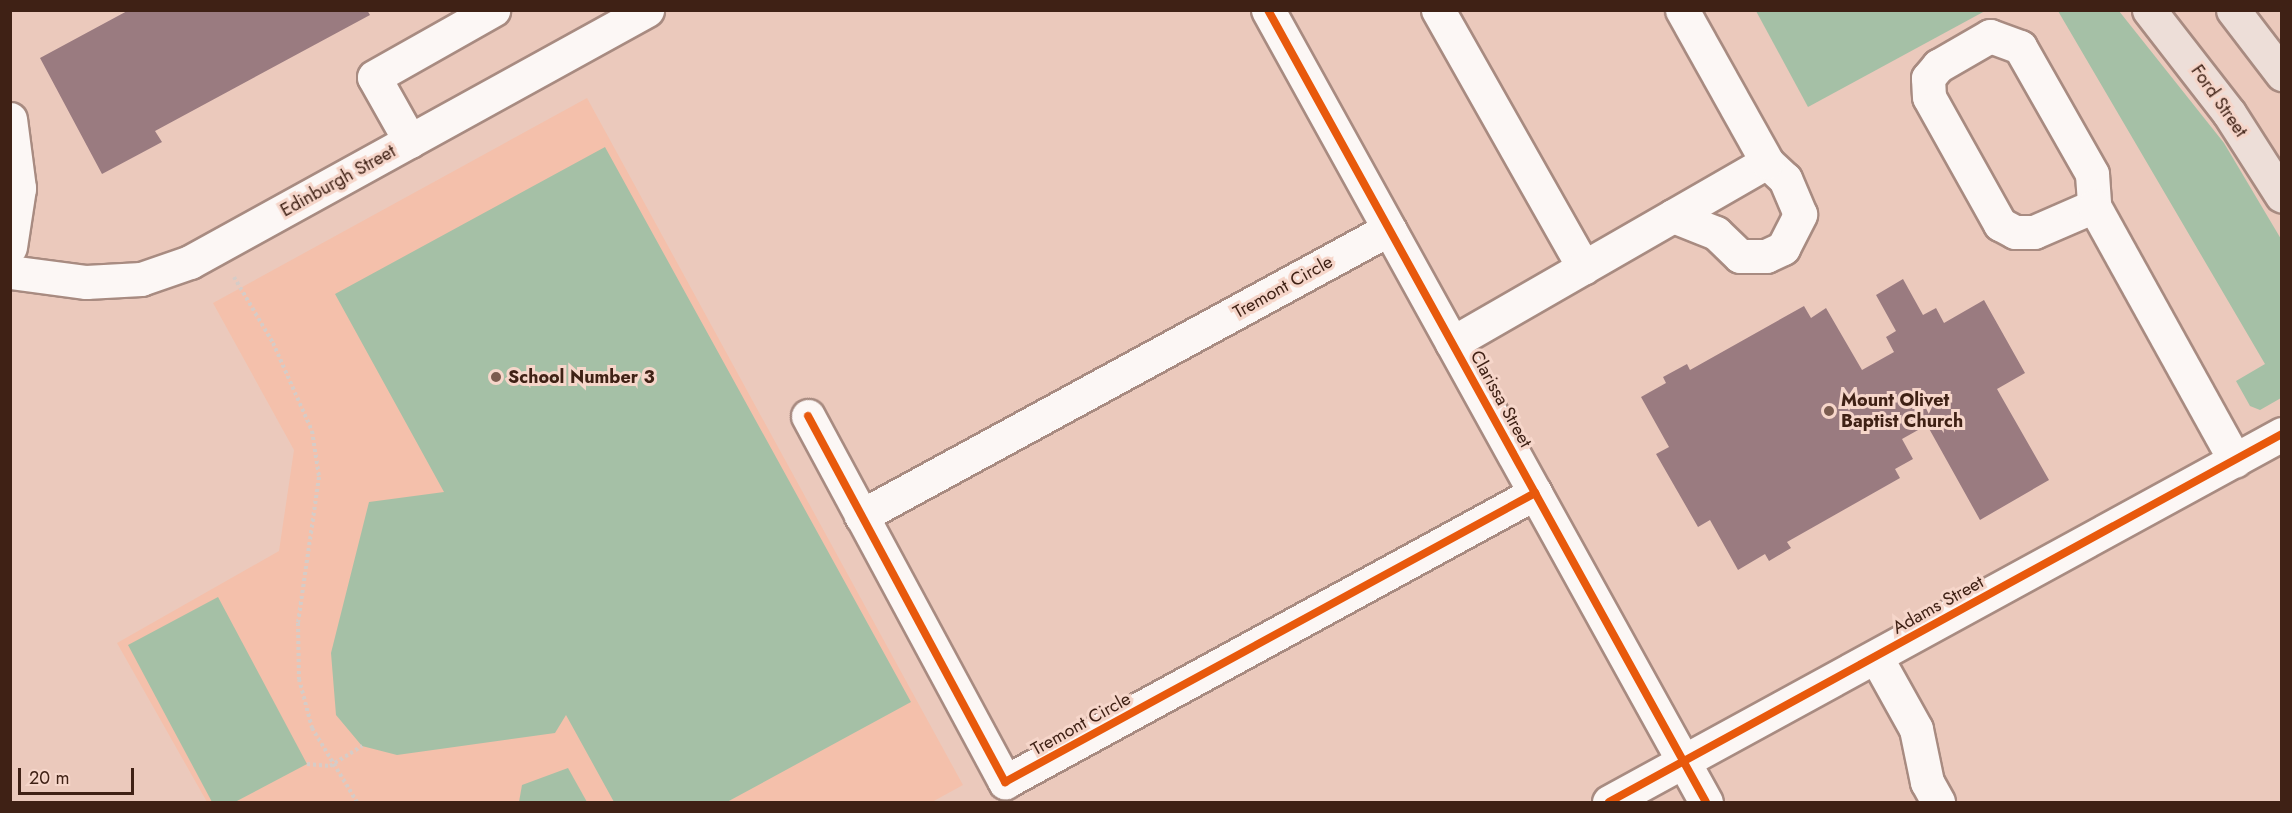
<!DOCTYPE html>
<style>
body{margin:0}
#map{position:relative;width:2292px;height:813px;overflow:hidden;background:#ebc9bc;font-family:Jost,sans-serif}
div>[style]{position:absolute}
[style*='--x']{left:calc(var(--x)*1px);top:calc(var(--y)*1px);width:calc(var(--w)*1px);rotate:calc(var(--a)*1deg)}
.built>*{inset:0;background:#f4c0ab}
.green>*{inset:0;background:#a5c0a6}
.building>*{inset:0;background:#9a7b80}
.path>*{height:4px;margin-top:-2px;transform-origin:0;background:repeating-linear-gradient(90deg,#d6ccc7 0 3px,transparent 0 6px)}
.roads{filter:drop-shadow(2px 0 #a88b81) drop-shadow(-2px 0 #a88b81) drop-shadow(0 2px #a88b81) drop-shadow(0 -2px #a88b81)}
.minor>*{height:33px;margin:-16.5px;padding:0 16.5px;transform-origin:16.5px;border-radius:16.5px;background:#fcf7f5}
.major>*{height:33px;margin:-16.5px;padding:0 16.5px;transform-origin:16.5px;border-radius:16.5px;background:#edded8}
.cycleway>*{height:8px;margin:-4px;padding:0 4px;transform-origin:4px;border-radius:4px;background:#e8590c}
.dots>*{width:16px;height:16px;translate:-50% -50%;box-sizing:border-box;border:3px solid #f6d6ca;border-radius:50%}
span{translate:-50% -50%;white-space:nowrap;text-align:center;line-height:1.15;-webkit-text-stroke:6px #f6d6ca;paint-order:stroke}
.street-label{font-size:18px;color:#3f2115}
.poi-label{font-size:18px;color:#3f2115;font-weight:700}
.left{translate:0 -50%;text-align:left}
.frame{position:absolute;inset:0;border:12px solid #3f2115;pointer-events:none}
.scale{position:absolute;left:18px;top:768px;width:116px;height:27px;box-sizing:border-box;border:3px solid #3f2115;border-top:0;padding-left:8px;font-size:18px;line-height:21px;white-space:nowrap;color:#3f2115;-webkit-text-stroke:4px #f6d6ca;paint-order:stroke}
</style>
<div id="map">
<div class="built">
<div style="clip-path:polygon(587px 98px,963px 785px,932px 802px,207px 802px,117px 643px,279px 551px,294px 450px,213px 303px)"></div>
</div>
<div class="green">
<div style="clip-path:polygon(1756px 11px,1985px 11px,1808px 107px)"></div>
<div style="clip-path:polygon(2058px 11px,2119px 11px,2224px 143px,2281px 239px,2281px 398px,2260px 410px,2250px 406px,2236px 381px,2265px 364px)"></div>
<div style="clip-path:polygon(605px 147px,911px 702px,727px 802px,614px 802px,566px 715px,555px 733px,397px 755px,362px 746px,336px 715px,331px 653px,369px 502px,444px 492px,335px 294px)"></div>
<div style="clip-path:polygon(218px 597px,307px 764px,235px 802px,212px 802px,128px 645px)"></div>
<div style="clip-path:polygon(568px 768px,587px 802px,519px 802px,522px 785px)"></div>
</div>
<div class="building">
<div style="clip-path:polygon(129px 10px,367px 10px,370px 15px,155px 131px,162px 142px,102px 174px,40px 58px)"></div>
<div style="clip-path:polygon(1903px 279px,1923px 315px,1936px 308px,1944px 323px,1984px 300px,2025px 373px,1997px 389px,2049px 480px,1980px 520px,1927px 425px,1902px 439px,1913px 459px,1895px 469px,1900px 478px,1787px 542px,1791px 548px,1769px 561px,1765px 554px,1738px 570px,1710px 520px,1698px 527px,1656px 454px,1669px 447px,1641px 397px,1666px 383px,1663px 377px,1687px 364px,1690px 370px,1804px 306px,1811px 318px,1826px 308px,1862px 370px,1894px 352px,1886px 337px,1896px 331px,1876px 295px)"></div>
</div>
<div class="path">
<div style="--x:234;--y:277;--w:77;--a:59.4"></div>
<div style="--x:273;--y:343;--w:96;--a:66.1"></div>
<div style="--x:312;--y:431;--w:47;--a:81.3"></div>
<div style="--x:319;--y:477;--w:148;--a:98.2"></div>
<div style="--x:298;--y:623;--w:56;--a:89"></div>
<div style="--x:299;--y:679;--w:51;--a:75.1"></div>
<div style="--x:312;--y:728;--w:87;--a:58.7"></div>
<div style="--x:307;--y:764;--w:23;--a:5"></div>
<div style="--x:330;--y:766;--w:38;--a:-32"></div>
</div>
<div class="roads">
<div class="minor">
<div style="--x:1268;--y:10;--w:905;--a:61.06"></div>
<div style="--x:1438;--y:10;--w:296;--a:60.5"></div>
<div style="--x:10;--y:119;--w:70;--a:82.6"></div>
<div style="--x:19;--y:188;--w:60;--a:98.7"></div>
<div style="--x:410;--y:141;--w:73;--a:-119.4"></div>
<div style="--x:374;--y:77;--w:137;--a:-29.4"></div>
<div style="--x:2094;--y:206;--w:65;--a:156.6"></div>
<div style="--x:2034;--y:232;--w:19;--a:180"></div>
<div style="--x:2015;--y:232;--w:17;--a:-152"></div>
<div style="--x:2000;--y:224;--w:145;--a:-119.2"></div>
<div style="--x:1929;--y:97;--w:19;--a:-93"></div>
<div style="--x:1928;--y:78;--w:16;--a:-50"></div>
<div style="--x:1938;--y:66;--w:60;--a:-30"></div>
<div style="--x:1990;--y:36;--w:32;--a:20"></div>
<div style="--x:2020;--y:47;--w:146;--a:60.4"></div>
<div style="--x:2092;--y:174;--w:32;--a:86"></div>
<div style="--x:2094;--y:206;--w:291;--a:61"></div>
<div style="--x:1673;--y:216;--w:46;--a:21.6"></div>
<div style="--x:1716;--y:233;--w:33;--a:44"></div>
<div style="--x:1740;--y:256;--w:26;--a:0"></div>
<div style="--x:1766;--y:256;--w:19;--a:-25"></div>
<div style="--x:1783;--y:248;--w:38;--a:-63"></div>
<div style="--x:1800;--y:214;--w:38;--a:-113"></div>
<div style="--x:1785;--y:179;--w:25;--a:-137"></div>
<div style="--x:10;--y:272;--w:77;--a:7.5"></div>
<div style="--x:86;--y:282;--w:55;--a:-3.1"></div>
<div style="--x:141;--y:279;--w:52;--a:-19.1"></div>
<div style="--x:190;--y:262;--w:522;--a:-28.87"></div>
<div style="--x:1452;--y:343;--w:363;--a:-29.9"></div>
<div style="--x:1767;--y:162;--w:174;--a:-119.2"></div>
<div style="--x:808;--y:416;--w:416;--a:61.7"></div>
<div style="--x:1005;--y:782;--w:604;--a:-28.6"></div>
<div style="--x:861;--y:516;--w:601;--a:-28.53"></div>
<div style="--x:1876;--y:657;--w:82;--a:60.9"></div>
<div style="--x:1916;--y:729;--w:54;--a:78.3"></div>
<div style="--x:1927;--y:782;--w:23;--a:61"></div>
<div style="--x:1609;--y:802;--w:767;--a:-28.67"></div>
</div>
<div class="major">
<div style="--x:2149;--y:10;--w:130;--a:52.2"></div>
<div style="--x:2229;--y:113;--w:98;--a:57.4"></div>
<div style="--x:2233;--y:10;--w:81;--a:52.6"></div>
</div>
</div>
<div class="cycleway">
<div style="--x:1268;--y:10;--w:905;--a:61.06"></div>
<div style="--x:808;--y:416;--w:416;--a:61.7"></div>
<div style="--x:1005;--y:782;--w:604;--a:-28.6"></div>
<div style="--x:1609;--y:802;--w:767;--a:-28.67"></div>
</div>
<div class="dots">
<div style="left:496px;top:377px;background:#7b5c4f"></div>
<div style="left:1829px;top:411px;background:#7b5c4f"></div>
</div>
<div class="street-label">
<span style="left:2219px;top:101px;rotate:55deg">Ford Street</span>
<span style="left:338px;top:181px;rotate:-29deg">Edinburgh Street</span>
<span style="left:1283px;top:287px;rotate:-29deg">Tremont Circle</span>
<span style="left:1501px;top:399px;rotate:61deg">Clarissa Street</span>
<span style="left:1938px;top:605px;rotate:-29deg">Adams Street</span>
<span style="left:1081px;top:724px;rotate:-29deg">Tremont Circle</span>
</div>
<div class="poi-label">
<span class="left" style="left:508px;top:377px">School Number 3</span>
<span class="left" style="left:1841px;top:411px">Mount Olivet<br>Baptist Church</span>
</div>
<div class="frame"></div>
<div class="scale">20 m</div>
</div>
